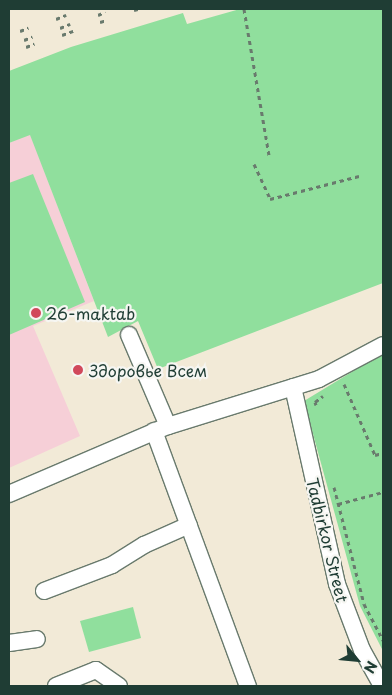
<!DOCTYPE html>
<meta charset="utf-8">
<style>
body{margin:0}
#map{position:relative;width:392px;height:695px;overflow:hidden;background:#f2ead7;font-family:"Playpen Sans",sans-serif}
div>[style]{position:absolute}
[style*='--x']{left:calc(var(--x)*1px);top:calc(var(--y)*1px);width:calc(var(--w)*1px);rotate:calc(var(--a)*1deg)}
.built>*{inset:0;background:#f6cfd7}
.green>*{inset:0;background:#90df9d}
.path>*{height:3px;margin-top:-1.5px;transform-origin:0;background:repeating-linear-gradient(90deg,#697a6d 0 4px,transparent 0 8px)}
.roads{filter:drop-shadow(1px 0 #697a6d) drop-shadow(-1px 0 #697a6d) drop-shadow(0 1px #697a6d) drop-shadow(0 -1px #697a6d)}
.minor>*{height:16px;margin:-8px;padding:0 8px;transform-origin:8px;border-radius:8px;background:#fff}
.dots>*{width:14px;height:14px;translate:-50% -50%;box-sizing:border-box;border:2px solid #f6f6f2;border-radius:50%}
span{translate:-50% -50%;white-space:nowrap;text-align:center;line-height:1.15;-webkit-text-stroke:4.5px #f6f6f2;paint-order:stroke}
.poi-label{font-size:16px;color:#1f3d34}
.left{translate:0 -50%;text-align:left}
.street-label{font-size:16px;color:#1f3d34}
.frame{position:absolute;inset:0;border:10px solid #1f3d34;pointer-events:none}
.north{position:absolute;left:332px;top:635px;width:50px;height:50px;-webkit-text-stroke:4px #f6f6f2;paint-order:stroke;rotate:118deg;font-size:14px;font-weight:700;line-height:20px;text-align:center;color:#1f3d34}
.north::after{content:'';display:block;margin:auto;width:18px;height:22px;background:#1f3d34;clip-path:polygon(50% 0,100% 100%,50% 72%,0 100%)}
</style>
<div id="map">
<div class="built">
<div style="clip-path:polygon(30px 134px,94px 301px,33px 326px,80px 436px,9px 468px,9px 143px)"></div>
</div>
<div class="green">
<div style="clip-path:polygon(240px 9px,383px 9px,383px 283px,158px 369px,138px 321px,108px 337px,30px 135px,9px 143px,9px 71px,71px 47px,183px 13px,187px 24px)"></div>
<div style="clip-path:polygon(33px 174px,85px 302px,9px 335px,9px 183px)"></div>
<div style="clip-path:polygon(383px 353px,383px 651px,360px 606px,304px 401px)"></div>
<div style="clip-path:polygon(133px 607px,141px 638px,89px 652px,80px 621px)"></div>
</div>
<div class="path">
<div style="--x:244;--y:9;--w:149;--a:80.3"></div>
<div style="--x:134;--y:10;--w:4;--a:-14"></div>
<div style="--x:98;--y:15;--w:8;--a:-23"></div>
<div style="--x:56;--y:19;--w:11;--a:-22"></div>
<div style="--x:100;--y:22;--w:7;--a:-16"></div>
<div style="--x:60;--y:28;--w:11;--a:-22"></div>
<div style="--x:20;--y:31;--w:9;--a:-21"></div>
<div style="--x:62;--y:35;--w:12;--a:-20"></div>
<div style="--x:24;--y:40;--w:9;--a:-21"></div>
<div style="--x:26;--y:47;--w:9;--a:-21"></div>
<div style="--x:254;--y:164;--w:38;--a:65"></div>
<div style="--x:270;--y:199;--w:92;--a:-14.5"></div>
<div style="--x:344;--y:384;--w:77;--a:66.4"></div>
<div style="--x:375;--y:455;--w:8;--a:-14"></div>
<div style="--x:316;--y:405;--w:3;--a:-108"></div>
<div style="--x:315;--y:402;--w:10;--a:-37"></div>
<div style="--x:334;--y:487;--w:121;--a:75.6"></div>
<div style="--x:364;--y:604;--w:41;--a:62.2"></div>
<div style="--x:338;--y:504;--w:47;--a:-14.9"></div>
</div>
<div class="roads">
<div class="minor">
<div style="--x:129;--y:335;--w:99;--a:66.8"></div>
<div style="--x:293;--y:387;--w:202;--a:77.4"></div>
<div style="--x:337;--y:584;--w:71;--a:69.3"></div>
<div style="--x:362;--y:650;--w:41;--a:60.9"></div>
<div style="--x:154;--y:431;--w:272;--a:69.8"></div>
<div style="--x:9;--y:494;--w:173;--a:-23.2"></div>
<div style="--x:168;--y:426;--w:158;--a:-17.3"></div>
<div style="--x:319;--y:379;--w:72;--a:-28"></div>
<div style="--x:44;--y:591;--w:73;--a:-20.9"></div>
<div style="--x:112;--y:565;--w:38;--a:-32"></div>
<div style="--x:144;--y:545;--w:49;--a:-24"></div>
<div style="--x:9;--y:643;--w:28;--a:-8"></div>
<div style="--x:56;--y:686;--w:43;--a:-21.8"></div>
<div style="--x:96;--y:670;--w:28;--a:35"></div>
</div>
</div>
<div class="dots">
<div style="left:36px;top:313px;background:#d1495b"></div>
<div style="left:78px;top:370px;background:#d1495b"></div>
</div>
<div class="poi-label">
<span class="left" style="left:46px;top:313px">26-maktab</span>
<span class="left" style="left:89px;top:370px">Здоровье Всем</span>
</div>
<div class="street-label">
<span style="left:328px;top:540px;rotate:76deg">Tadbirkor Street</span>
</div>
<div class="frame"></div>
<div class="north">N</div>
</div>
